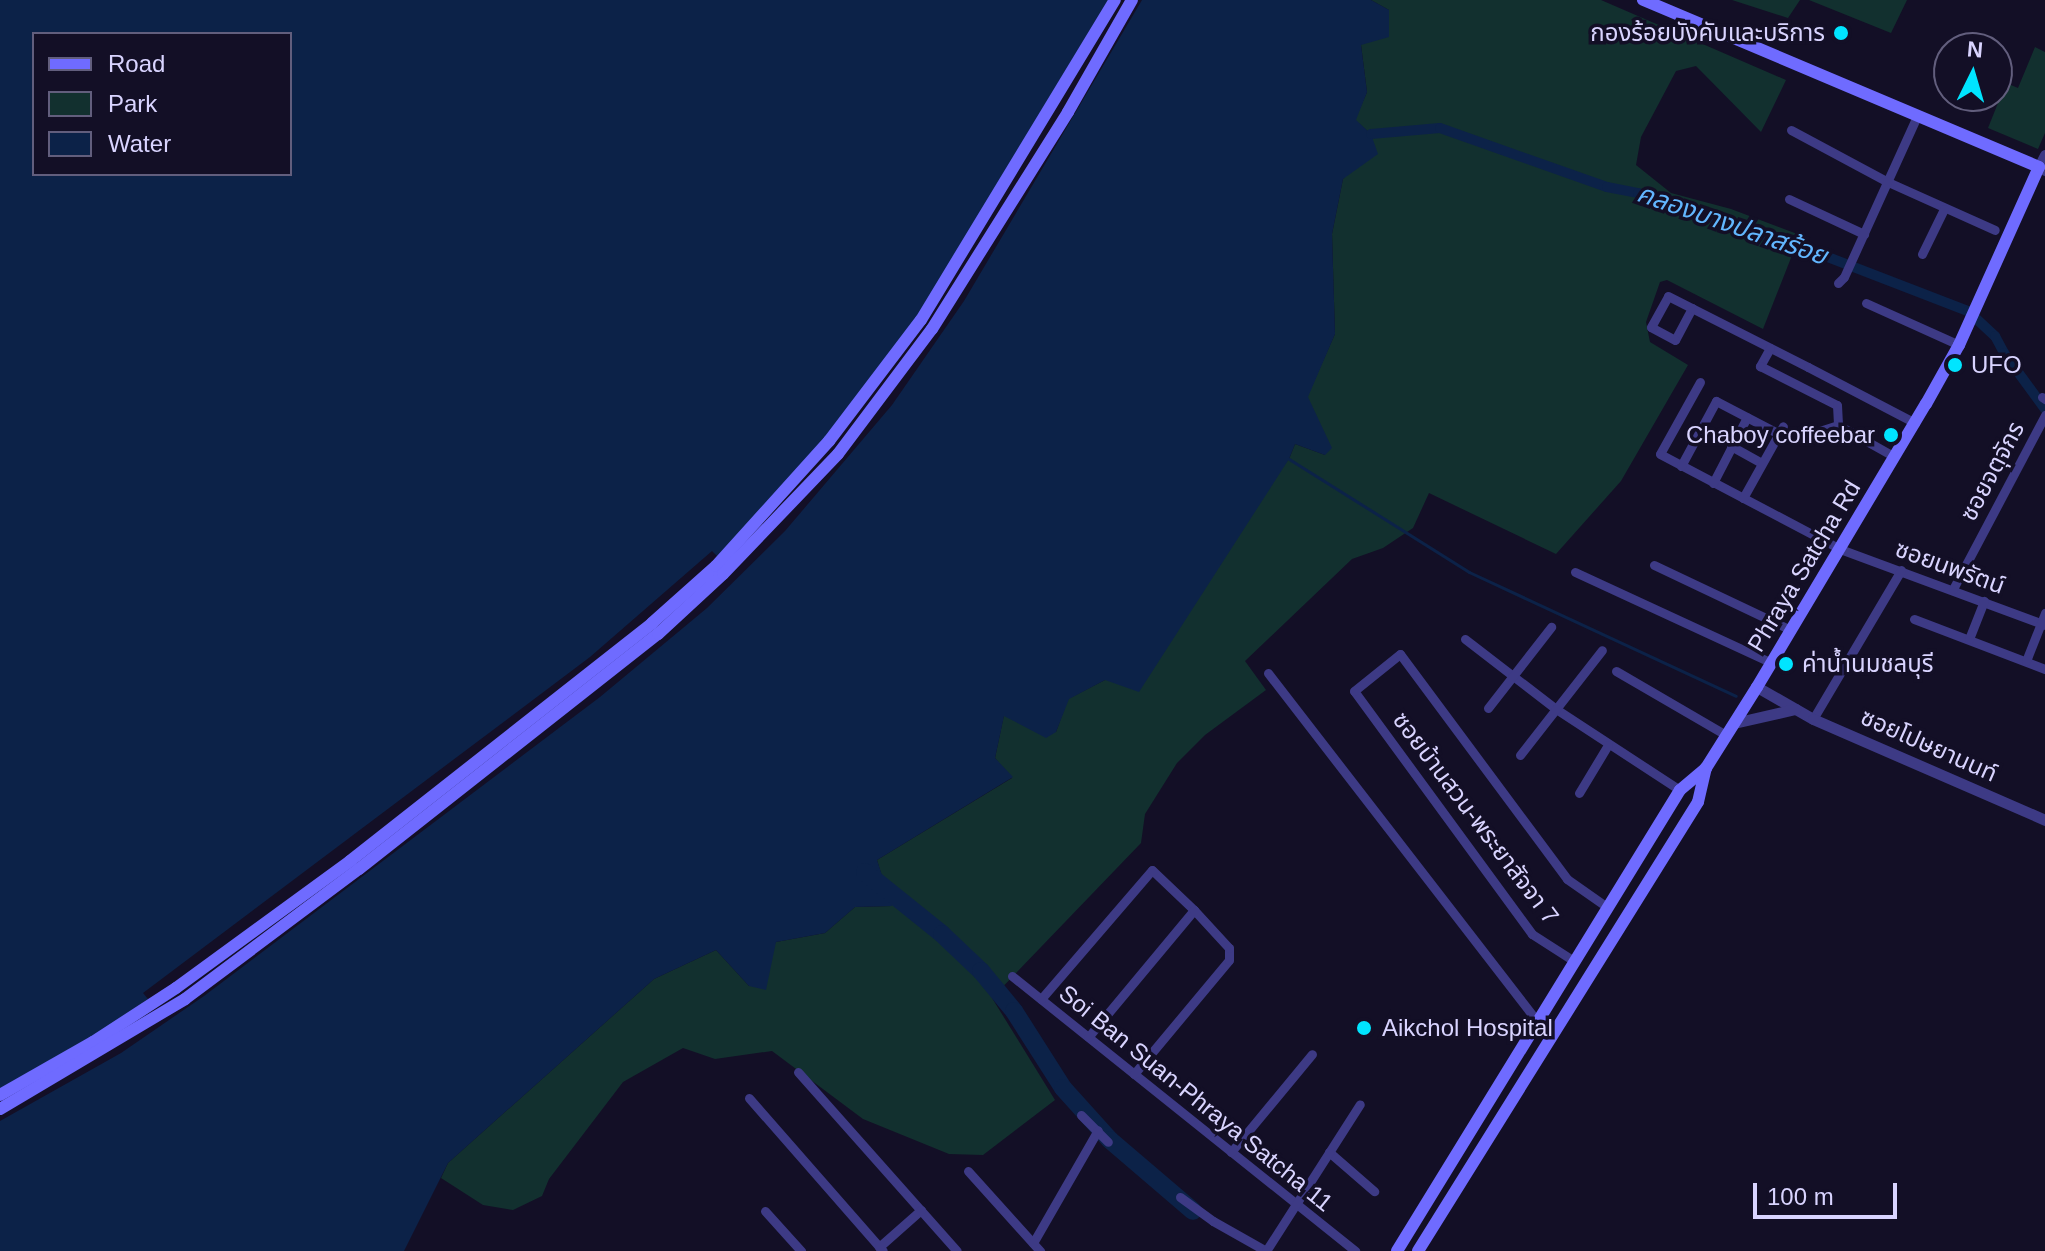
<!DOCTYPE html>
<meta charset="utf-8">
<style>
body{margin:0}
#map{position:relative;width:2045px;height:1251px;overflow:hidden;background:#130f26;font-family:Helvetica,"Noto Sans Thai",sans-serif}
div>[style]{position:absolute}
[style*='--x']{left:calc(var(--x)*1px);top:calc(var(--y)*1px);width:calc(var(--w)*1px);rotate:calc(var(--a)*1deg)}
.green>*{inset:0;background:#12302f}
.water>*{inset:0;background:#0c2248}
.pier>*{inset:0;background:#130f26}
.stream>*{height:3px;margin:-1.5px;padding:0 1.5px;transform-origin:1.5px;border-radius:1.5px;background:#0c2248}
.canal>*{height:10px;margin:-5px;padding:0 5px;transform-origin:5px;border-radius:5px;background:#0c2248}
.river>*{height:18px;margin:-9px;padding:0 9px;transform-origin:9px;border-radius:9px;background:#0c2248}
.minor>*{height:9px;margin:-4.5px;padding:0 4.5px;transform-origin:4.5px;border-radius:4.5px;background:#3d3a85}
.tertiary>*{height:11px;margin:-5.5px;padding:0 5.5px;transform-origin:5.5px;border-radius:5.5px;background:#3d3a85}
.secondary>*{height:12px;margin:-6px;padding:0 6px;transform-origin:6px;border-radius:6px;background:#6f6bff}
.dots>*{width:22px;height:22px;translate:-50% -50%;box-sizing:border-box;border:4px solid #130f26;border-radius:50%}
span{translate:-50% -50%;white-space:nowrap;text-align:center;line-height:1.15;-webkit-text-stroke:7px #130f26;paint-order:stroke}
.poi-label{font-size:24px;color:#d9d4ff}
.right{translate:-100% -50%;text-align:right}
.left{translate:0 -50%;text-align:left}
.street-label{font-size:24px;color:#d9d4ff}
.water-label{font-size:26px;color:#62b6ff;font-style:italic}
.legend{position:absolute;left:32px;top:32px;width:260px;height:144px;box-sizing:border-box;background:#130f26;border:2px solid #625e7d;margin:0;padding:10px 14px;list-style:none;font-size:24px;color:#d9d4ff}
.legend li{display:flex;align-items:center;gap:16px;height:40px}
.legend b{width:40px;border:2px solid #625e7d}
.north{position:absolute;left:1933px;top:32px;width:80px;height:80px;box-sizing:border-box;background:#130f26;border:2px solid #625e7d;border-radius:50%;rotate:5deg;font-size:22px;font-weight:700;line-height:32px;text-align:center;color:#d9d4ff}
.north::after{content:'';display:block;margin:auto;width:28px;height:36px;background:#00e5ff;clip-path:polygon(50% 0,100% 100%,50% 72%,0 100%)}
.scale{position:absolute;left:1753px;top:1183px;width:144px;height:36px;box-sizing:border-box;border:4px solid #d9d4ff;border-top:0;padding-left:10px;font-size:24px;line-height:28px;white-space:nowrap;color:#d9d4ff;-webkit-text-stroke:6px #130f26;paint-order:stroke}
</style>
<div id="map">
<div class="green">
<div style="clip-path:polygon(1371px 0,1601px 0,1786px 80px,1761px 132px,1696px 66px,1676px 71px,1641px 137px,1636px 165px,1671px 193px,1731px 209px,1800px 235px,1763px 329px,1667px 280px,1660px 282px,1646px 322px,1650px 342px,1688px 365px,1621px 481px,1556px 554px,1429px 493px,1413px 528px,1383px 548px,1352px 559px,1245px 661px,1266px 690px,1205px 735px,1177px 763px,1145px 814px,1141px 843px,992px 998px,1055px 1100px,983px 1155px,949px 1154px,863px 1119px,772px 1051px,715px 1059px,683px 1048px,623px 1082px,549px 1179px,542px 1196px,513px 1210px,483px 1205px,441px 1178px,448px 1163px,654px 979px,716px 950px,749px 986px,776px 942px,825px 933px,855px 907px,891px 906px,877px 860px,1012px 778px,995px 758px,1004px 715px,1056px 732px,1068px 699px,1105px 680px,1289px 459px,1295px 444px,1325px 455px,1307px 397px,1335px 334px,1332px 234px,1343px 179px,1371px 134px,1355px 120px,1367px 92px,1361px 45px,1389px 10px)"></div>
<div style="clip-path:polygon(1732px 0,1800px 0,1788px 18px)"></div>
<div style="clip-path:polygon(1809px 0,1907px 0,1891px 33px)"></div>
<div style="clip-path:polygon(2035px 47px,2045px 52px,2045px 133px,2038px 149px,1988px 128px,2006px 83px,2018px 88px)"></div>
</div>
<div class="water">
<div style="clip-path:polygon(evenodd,0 0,1371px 0,1389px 10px,1389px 37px,1361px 45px,1367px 92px,1356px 120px,1371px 134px,1378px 154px,1343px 179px,1332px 234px,1335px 334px,1308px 397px,1332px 448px,1325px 455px,1295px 444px,1289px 459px,1139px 692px,1105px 680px,1069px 699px,1056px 732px,1046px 738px,1004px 716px,995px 758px,1013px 777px,877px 860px,892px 906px,855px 907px,825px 933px,776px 942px,766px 990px,749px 986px,716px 950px,654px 979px,448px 1163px,404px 1251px,0 1251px,0 0,34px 34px,290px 34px,290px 174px,34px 174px,34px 34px)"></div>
</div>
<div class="pier">
<div style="clip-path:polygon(1108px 0,1142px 0,964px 301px,892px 405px,785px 531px,707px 608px,600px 697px,204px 996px,121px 1053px,0 1121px,0 1089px,98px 1033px,148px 999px,143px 993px,590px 657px,712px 551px,717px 556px,801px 469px,906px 335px)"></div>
</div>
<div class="stream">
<div style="--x:1289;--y:459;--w:213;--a:32.1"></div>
<div style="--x:1469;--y:572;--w:294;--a:24.9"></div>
</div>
<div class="canal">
<div style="--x:1371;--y:134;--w:69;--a:-5"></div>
<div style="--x:1440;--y:128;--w:177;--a:19.5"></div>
<div style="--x:1607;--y:187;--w:32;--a:11"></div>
<div style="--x:1638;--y:193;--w:192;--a:18.5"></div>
<div style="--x:1820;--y:254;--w:159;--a:21.1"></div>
<div style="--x:1968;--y:311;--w:37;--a:43"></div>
<div style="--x:1995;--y:336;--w:19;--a:62"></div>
<div style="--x:2004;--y:353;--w:69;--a:53.8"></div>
</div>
<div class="river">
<div style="--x:865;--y:872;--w:99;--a:38.8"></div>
<div style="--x:942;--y:934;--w:54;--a:43.5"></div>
<div style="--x:981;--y:971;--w:52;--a:50.5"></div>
<div style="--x:1014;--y:1011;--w:91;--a:57.5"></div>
<div style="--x:1063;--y:1088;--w:70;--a:47.9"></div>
<div style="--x:1110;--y:1140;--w:109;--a:40.5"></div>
</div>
<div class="minor">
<div style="--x:1791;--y:130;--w:110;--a:28.2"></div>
<div style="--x:1888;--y:182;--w:117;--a:24.2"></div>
<div style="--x:1789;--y:199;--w:83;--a:25"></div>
<div style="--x:1922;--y:254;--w:50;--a:-63.9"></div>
<div style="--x:1838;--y:283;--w:8;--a:-45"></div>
<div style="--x:1844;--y:277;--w:177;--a:-65.6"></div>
<div style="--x:1866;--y:303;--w:102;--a:24.3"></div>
<div style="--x:1692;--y:308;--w:36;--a:118"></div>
<div style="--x:1675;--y:340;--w:27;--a:-152"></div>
<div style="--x:1651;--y:327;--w:35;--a:-61"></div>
<div style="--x:1668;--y:296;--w:157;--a:26.9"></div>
<div style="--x:1808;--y:367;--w:121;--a:27.6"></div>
<div style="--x:1770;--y:348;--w:21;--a:119"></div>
<div style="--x:1760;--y:366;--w:86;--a:26.9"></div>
<div style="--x:1837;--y:405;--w:20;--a:87"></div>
<div style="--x:1838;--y:425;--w:22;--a:162"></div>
<div style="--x:1700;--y:382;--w:82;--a:119.1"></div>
<div style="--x:1660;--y:454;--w:204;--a:27.8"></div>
<div style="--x:1840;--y:549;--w:219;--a:20.3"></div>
<div style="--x:2042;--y:397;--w:4;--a:34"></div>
<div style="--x:1838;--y:425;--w:65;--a:29.3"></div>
<div style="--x:1731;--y:446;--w:35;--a:29"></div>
<div style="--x:1681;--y:466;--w:74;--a:-61.7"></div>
<div style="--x:1716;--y:401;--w:71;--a:27.6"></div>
<div style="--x:1713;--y:483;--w:74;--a:-62.7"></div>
<div style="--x:1743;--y:498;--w:82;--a:-60.9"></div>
<div style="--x:1654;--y:565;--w:152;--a:25.4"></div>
<div style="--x:1575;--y:572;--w:217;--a:24.8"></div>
<div style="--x:1953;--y:589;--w:197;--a:-62.1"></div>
<div style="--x:1914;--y:619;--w:140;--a:20.9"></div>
<div style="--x:1465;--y:639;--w:115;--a:37.6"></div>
<div style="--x:1556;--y:709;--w:148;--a:33.2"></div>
<div style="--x:1969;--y:639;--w:41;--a:-68.5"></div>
<div style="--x:2026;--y:661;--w:52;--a:-68.4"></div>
<div style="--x:1616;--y:671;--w:127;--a:30.2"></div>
<div style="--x:1268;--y:673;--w:440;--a:52.3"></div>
<div style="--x:1488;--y:708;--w:103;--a:-52.1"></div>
<div style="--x:1813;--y:719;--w:173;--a:-59.4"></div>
<div style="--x:1520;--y:755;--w:133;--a:-52"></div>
<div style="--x:1579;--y:793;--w:56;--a:-58.9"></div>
<div style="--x:1574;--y:961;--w:50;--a:-147.3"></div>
<div style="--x:1532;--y:934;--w:301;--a:-126.2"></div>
<div style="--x:1354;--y:691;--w:59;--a:-38.8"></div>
<div style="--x:1400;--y:654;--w:280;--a:53.4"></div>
<div style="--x:1567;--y:879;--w:49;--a:35"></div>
<div style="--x:1012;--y:976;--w:440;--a:38.7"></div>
<div style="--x:1041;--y:999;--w:170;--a:-49.3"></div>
<div style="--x:1152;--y:870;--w:58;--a:43.6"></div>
<div style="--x:1194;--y:910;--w:165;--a:129.8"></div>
<div style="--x:798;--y:1072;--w:239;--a:48.4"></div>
<div style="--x:1134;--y:1074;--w:148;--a:-50.2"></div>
<div style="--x:1229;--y:960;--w:12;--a:-90"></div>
<div style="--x:1229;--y:948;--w:52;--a:-132.6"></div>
<div style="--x:749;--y:1098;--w:203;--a:48.8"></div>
<div style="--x:1081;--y:1115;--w:38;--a:45"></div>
<div style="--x:1231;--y:1152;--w:127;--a:-50.4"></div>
<div style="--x:1329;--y:1152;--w:60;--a:40.9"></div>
<div style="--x:968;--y:1171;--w:108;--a:48"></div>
<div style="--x:1180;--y:1197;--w:41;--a:36"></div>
<div style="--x:1213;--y:1221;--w:61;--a:29.5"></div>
<div style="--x:1266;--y:1251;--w:174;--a:-57.4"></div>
<div style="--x:765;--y:1211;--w:54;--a:48"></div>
<div style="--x:1033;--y:1243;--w:130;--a:-60.1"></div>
<div style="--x:879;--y:1247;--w:56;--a:-41.4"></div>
</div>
<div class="tertiary">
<div style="--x:2045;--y:155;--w:13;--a:117"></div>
<div style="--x:2039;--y:167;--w:7;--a:27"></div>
<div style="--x:1757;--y:687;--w:64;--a:29.7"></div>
<div style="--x:1813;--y:719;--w:253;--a:23.5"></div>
<div style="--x:1734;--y:723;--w:63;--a:-12.9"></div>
</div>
<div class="secondary">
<div style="--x:0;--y:1095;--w:107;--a:-29.7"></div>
<div style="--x:93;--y:1042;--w:99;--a:-33"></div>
<div style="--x:176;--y:988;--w:215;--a:-36.1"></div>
<div style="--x:350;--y:861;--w:385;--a:-38.2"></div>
<div style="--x:652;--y:623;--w:86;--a:-41.7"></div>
<div style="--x:716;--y:566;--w:169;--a:-47.9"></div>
<div style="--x:829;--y:441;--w:152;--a:-52.8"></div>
<div style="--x:921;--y:320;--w:374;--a:-58.8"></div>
<div style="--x:0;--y:1109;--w:215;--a:-30.7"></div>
<div style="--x:185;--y:999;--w:217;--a:-36.8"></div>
<div style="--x:359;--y:869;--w:380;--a:-38.2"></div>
<div style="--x:658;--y:634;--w:88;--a:-42.7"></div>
<div style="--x:723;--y:574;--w:166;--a:-46.2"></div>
<div style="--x:838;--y:454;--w:156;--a:-53.1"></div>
<div style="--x:932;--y:329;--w:256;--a:-57.9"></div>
<div style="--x:1068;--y:112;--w:129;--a:-60.3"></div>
<div style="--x:1397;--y:1251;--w:541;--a:-58.45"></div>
<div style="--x:1680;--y:790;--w:34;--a:-40"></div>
<div style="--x:1706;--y:768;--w:96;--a:-57.8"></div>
<div style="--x:1757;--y:687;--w:330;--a:-59.2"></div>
<div style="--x:1926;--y:404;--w:68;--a:-60.8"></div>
<div style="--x:1959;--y:345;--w:195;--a:-65.8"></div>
<div style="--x:2039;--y:167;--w:430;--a:-157.1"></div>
<div style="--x:1418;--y:1251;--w:529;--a:-58.05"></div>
<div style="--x:1698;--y:802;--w:35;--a:-77"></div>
</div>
<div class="dots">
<div style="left:1841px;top:33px;background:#00e5ff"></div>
<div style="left:1955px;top:365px;background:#00e5ff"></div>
<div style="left:1891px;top:435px;background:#00e5ff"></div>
<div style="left:1786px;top:664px;background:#00e5ff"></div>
<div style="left:1364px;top:1028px;background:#00e5ff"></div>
</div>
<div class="poi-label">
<span class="right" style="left:1825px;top:33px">กองร้อยบังคับและบริการ</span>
<span class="left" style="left:1971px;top:365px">UFO</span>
<span class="right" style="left:1875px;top:435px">Chaboy coffeebar</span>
<span class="left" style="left:1802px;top:664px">ค่าน้ำนมชลบุรี</span>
<span class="left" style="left:1382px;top:1028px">Aikchol Hospital</span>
</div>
<div class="street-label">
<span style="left:1992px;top:471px;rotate:-62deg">ซอยจตุจักร</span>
<span style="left:1804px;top:566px;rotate:-59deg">Phraya Satcha Rd</span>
<span style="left:1950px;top:567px;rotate:20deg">ซอยนพรัตน์</span>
<span style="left:1929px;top:745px;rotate:24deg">ซอยโปษยานนท์</span>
<span style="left:1476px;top:818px;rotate:53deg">ซอยบ้านสวน-พระยาสัจจา 7</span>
<span style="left:1196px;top:1098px;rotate:39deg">Soi Ban Suan-Phraya Satcha 11</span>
</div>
<div class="water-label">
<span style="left:1732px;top:225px;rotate:19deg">คลองบางปลาสร้อย</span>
</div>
<ul class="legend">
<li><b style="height:10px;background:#6f6bff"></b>Road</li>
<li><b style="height:22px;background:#12302f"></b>Park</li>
<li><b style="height:22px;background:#0c2248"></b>Water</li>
</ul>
<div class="north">N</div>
<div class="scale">100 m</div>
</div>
